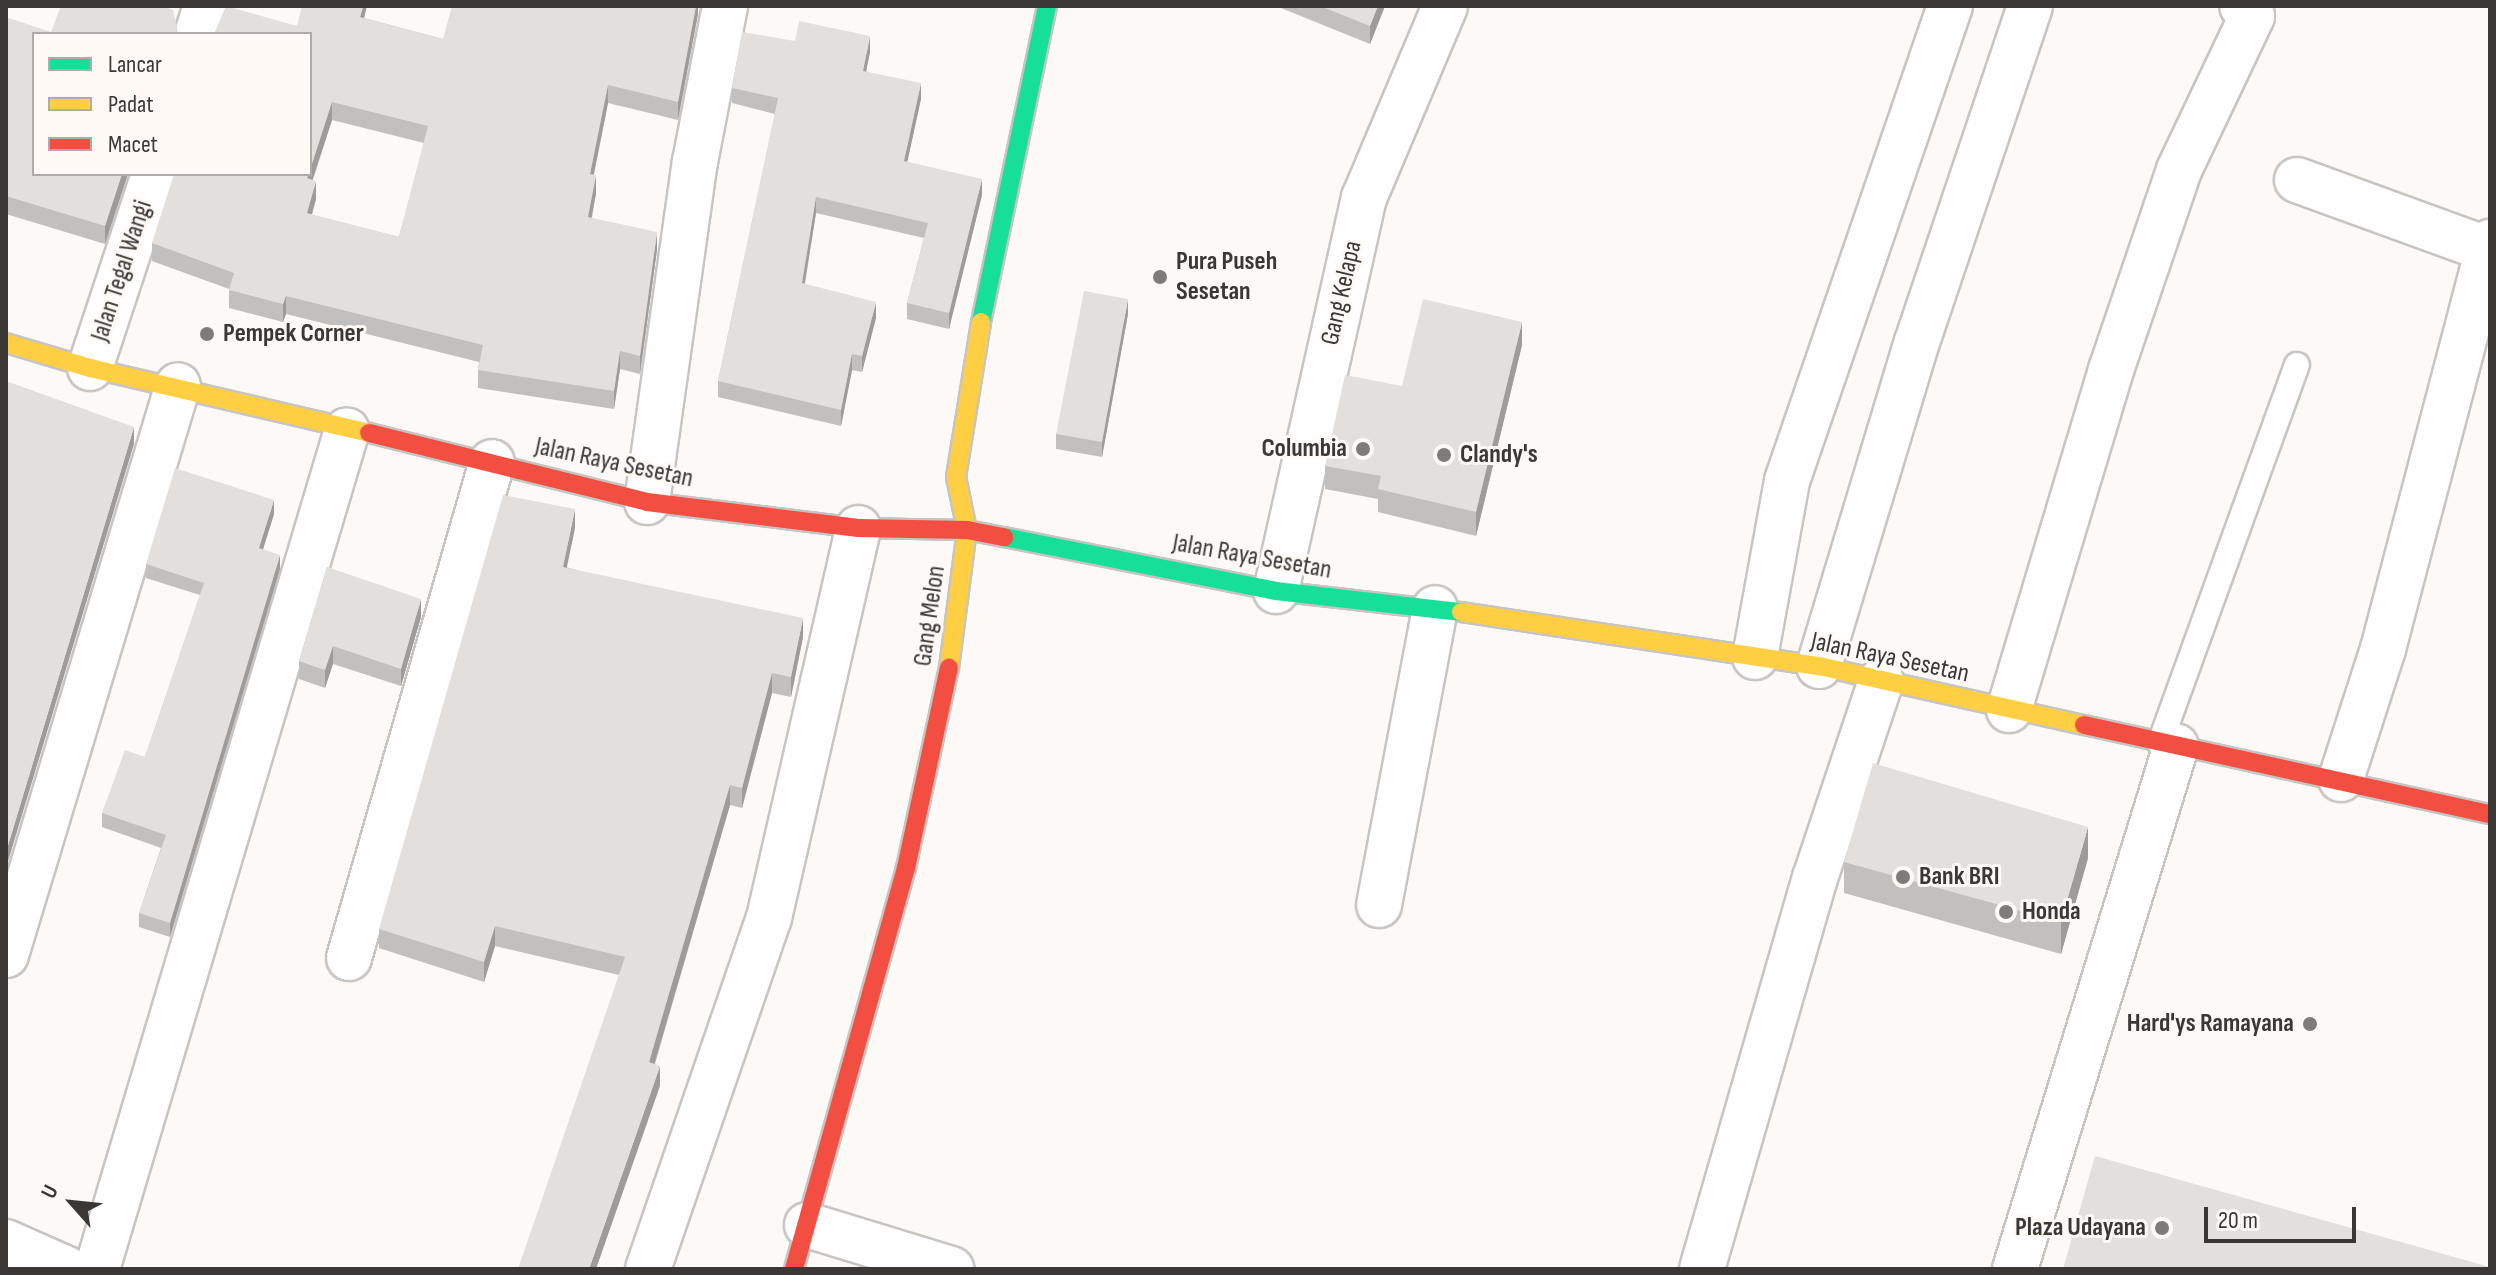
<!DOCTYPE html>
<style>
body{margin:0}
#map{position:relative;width:2496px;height:1275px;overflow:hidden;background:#fcf9f7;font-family:"Sofia Sans Condensed",sans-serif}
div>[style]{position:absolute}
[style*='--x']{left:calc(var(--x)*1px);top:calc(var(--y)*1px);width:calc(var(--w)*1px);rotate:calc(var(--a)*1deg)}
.roads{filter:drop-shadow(2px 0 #c7c4c2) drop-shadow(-2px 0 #c7c4c2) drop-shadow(0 2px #c7c4c2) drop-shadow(0 -2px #c7c4c2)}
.lane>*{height:24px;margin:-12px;padding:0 12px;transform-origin:12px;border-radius:12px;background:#fffefe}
.street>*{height:44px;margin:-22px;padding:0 22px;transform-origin:22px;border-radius:22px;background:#fffefe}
.fast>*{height:18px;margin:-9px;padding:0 9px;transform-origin:9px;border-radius:9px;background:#16e098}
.slow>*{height:18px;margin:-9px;padding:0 9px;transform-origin:9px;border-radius:9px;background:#ffcf43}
.jam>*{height:18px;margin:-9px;padding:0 9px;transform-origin:9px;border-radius:9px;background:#f24e42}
.wall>*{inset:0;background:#c2c0be}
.shaded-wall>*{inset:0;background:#9e9c9b}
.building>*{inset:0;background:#e2dfdd}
.dots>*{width:22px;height:22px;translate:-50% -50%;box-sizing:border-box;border:4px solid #fef9f5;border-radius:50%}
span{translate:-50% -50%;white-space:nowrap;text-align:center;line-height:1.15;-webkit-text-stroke:6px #fef9f5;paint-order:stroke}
.poi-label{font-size:26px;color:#3b3735;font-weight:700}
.left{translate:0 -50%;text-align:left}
.right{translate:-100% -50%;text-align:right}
.street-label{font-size:26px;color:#3b3735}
.frame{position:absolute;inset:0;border:8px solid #3b3735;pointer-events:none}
.legend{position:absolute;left:32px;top:32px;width:280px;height:144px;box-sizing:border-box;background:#fef9f5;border:2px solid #b0aba8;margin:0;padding:10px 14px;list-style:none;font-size:24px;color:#3b3735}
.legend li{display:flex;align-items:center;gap:16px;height:40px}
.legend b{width:40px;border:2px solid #b0aba8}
.north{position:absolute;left:32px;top:1163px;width:80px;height:80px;-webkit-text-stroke:6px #fef9f5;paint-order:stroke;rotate:297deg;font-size:22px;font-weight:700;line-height:32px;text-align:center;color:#3b3735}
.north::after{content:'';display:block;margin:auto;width:28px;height:36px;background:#3b3735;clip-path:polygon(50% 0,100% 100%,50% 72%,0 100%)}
.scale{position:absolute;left:2204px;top:1207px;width:152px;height:36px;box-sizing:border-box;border:4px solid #3b3735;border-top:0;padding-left:10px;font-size:24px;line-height:28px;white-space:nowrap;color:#3b3735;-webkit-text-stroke:6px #fef9f5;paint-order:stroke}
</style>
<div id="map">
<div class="roads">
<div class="lane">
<div style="--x:2160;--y:743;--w:402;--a:-70.1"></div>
</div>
<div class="street">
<div style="--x:197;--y:34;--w:29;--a:-72"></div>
<div style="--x:2297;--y:180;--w:202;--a:20"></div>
<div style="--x:90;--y:368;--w:204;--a:-71.7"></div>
<div style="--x:647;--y:502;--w:343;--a:-82"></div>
<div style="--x:695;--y:162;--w:159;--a:-79.1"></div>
<div style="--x:1276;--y:591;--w:403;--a:-77.4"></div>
<div style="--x:1364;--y:198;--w:208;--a:-67.1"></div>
<div style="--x:1755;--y:657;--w:179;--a:-79.7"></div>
<div style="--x:1787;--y:481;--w:502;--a:-71.06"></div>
<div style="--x:1819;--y:666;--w:338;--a:-73.2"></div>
<div style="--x:1917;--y:342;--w:354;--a:-71.4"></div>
<div style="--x:2009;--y:710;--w:355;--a:-73.3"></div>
<div style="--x:2111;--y:370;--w:211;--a:-71.2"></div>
<div style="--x:2179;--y:170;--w:170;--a:-64.6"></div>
<div style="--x:2252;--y:16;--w:14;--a:-135"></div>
<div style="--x:2341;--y:779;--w:137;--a:-72.1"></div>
<div style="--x:2383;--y:649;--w:421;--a:-75.3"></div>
<div style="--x:1379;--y:905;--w:302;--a:-79.3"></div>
<div style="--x:6;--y:955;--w:595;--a:-73.21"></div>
<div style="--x:349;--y:958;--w:516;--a:-73.92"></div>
<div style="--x:807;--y:1225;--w:151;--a:17"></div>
<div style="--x:6;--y:1242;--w:67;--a:23.9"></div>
<div style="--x:97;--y:1269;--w:875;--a:-73.41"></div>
<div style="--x:648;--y:1269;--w:371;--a:-71"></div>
<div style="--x:769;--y:918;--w:400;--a:-77.1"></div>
<div style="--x:1702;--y:1269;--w:407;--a:-73.9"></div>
<div style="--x:1815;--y:878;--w:208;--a:-71.5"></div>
<div style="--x:2015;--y:1269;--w:547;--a:-72.89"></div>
</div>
<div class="fast">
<div style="--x:981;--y:322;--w:323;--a:-78.2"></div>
<div style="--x:1004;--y:537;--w:277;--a:11.2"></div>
<div style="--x:1276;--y:591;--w:186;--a:6.5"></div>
</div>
<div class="slow">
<div style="--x:6;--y:343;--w:88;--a:16.6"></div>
<div style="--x:90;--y:368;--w:286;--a:13.1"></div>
<div style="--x:1461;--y:612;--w:362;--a:8.6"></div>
<div style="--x:1819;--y:666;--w:271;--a:12.6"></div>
<div style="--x:949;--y:668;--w:139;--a:-82.6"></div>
<div style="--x:967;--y:530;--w:54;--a:-101.7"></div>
<div style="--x:956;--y:477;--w:157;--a:-80.8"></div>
</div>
<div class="jam">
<div style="--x:369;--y:433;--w:286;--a:13.9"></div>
<div style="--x:647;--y:502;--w:213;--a:7"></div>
<div style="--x:858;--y:528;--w:109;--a:1.1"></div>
<div style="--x:967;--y:530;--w:38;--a:11"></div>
<div style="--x:2084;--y:725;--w:416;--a:12.4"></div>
<div style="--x:794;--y:1269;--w:416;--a:-74.4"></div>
<div style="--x:906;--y:868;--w:205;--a:-77.9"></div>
</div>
</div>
<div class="wall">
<div style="clip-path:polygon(evenodd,698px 6px,698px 14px,678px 120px,608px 103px,594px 175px,596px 193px,592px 218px,657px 250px,640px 374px,620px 369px,614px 409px,478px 388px,478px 370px,479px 362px,286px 314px,283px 322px,229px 308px,229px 289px,152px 261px,152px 243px,297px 26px,364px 18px,443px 39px,698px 6px,332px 120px,424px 143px,399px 237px,312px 215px,316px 199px,313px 180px,332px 120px)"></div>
<div style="clip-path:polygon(1276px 6px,1385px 6px,1370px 44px)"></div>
<div style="clip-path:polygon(6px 17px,34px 174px,128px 174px,105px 244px,6px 214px)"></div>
<div style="clip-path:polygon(870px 52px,866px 71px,921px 99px,907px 162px,982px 195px,949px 329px,907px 319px,907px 303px,924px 238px,816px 213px,805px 284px,876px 318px,862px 372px,852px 370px,841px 426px,718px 397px,718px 381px,775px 114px,732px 103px,732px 88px)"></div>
<div style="clip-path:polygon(1128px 314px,1102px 457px,1056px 449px,1056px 434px)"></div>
<div style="clip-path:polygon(1522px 345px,1476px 536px,1378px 512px,1378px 499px,1325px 489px,1325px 466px,1402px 386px)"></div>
<div style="clip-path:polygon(274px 514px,263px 549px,280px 569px,170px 937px,139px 927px,139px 913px,161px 848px,102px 827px,102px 813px,145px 757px,200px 595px,146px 578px,146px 564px)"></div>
<div style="clip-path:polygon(575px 528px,566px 567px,803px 637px,791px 697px,772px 693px,742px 808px,730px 805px,655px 1064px,660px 1086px,619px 975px,495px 946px,484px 982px,379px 948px,379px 929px)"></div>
<div style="clip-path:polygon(327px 567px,421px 617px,401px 686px,333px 664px,325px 688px,299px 679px,299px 661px)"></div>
<div style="clip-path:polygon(2088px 858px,2061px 954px,1844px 893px,1844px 862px)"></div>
</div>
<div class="shaded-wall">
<div style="clip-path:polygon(363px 6px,367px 6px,360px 35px,360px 17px)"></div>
<div style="clip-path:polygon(696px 6px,698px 6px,698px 14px,678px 120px,678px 102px)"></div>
<div style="clip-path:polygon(1378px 6px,1385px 6px,1370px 44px,1370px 26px)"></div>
<div style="clip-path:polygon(870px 36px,870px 52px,863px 87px,863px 71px)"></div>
<div style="clip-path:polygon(921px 83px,921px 99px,904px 177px,904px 161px)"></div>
<div style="clip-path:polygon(608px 85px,608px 103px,590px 192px,590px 174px)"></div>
<div style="clip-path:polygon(332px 102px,332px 120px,307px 196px,307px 178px,309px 174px,310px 174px,310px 170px)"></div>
<div style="clip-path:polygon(122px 174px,128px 174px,105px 244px,105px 226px)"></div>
<div style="clip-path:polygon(596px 175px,596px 193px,588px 235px,588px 217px)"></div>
<div style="clip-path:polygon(982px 179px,982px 195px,949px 329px,949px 313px)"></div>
<div style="clip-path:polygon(316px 181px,316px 199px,307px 231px,307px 213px)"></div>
<div style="clip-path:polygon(816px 197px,816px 213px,802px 299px,802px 283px)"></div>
<div style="clip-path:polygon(657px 232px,657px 250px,640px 374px,640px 356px)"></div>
<div style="clip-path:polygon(286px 296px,286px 314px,283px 322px,283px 304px)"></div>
<div style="clip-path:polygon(1128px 299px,1128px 314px,1102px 457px,1102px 442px)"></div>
<div style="clip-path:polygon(876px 302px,876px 318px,862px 372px,862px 356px)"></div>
<div style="clip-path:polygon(1522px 322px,1522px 345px,1476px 536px,1476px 512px)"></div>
<div style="clip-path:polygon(620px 351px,620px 369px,614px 409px,614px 391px)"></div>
<div style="clip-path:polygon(852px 354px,852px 370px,841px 426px,841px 410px)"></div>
<div style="clip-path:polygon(134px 427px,134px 444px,6px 868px,6px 852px)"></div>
<div style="clip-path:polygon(274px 500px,274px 514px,259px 562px,259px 548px)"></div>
<div style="clip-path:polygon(575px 509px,575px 528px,563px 586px,563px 567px)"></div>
<div style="clip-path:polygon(280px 555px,280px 569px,170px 937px,170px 923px)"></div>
<div style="clip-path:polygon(421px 599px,421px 617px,401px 686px,401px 669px)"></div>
<div style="clip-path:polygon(803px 618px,803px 637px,791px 697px,791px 677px)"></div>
<div style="clip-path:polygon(333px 646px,333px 664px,325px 688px,325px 670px)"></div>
<div style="clip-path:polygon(772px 673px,772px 693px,742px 808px,742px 788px)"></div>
<div style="clip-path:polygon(730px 785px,730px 805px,649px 1082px,649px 1062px)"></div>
<div style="clip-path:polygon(2088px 827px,2088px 858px,2061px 954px,2061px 922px)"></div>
<div style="clip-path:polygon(495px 926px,495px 946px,484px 982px,484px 962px)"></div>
<div style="clip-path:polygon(660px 1066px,660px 1086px,596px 1269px,589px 1269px)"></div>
</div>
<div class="building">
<div style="clip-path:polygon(61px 6px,163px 6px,173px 10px,178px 32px,181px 34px,34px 34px,34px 174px,122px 174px,105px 226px,6px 196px,6px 17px,51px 32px)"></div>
<div style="clip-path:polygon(226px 6px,297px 26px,302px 6px,363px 6px,360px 17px,443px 39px,452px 6px,696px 6px,678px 102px,608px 85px,590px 174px,596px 175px,588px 217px,657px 232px,640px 356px,620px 351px,614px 391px,478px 370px,483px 345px,286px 296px,283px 304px,229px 290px,234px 273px,152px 243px,174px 174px,309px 174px,307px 178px,316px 181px,307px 213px,399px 237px,428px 126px,332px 102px,310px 170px,310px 34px,214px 34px)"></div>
<div style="clip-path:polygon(1320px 6px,1378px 6px,1370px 26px)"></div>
<div style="clip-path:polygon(799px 21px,870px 36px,863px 71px,921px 83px,904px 161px,982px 179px,949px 313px,907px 303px,928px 223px,816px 197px,802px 283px,876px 302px,862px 356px,852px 354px,841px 410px,718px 381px,778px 98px,732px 88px,742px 32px,795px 41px)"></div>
<div style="clip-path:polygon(1084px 291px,1128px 299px,1102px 442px,1056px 434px)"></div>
<div style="clip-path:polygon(1423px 299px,1522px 322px,1476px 512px,1378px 489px,1381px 476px,1325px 466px,1345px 375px,1402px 386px)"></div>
<div style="clip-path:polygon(6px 381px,134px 427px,6px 852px)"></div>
<div style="clip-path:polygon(175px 468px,274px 500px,259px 548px,280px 555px,170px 923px,139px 913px,166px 835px,102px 813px,125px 750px,145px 757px,204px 583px,146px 564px)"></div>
<div style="clip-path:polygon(503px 495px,575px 509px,563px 567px,803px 618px,791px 677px,772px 673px,742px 788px,730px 785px,649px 1062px,660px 1066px,589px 1269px,518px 1269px,625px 957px,495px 926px,484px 962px,379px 929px)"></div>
<div style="clip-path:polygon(327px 567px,421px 599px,401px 669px,333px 646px,325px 670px,299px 661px)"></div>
<div style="clip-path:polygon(1873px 763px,2088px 827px,2061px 922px,1844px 862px)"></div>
<div style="clip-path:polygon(2095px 1156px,2490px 1267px,2490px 1269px,2063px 1269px)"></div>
</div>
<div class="dots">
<div style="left:1160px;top:277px;background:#7f7b79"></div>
<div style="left:207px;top:334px;background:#7f7b79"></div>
<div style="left:1363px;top:449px;background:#7f7b79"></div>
<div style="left:1444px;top:455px;background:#7f7b79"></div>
<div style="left:1903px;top:877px;background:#7f7b79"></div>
<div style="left:2006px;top:912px;background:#7f7b79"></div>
<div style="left:2310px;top:1024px;background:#7f7b79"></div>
<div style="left:2162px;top:1228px;background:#7f7b79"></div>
</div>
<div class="poi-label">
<span class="left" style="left:1176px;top:277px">Pura Puseh<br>Sesetan</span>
<span class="left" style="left:223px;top:334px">Pempek Corner</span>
<span class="right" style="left:1347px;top:449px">Columbia</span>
<span class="left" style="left:1460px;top:455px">Clandy's</span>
<span class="left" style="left:1919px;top:877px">Bank BRI</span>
<span class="left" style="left:2022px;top:912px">Honda</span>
<span class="right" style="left:2294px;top:1024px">Hard'ys Ramayana</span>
<span class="right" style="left:2146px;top:1228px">Plaza Udayana</span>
</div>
<div class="street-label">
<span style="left:122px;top:271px;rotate:-72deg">Jalan Tegal Wangi</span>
<span style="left:1342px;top:293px;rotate:-77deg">Gang Kelapa</span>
<span style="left:614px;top:463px;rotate:12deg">Jalan Raya Sesetan</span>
<span style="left:1252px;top:557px;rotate:10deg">Jalan Raya Sesetan</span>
<span style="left:930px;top:616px;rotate:-82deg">Gang Melon</span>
<span style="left:1890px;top:658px;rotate:12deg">Jalan Raya Sesetan</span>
</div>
<div class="frame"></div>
<ul class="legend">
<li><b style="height:10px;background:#16e098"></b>Lancar</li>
<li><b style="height:10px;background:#ffcf43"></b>Padat</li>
<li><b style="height:10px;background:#f24e42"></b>Macet</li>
</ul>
<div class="north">U</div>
<div class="scale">20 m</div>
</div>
